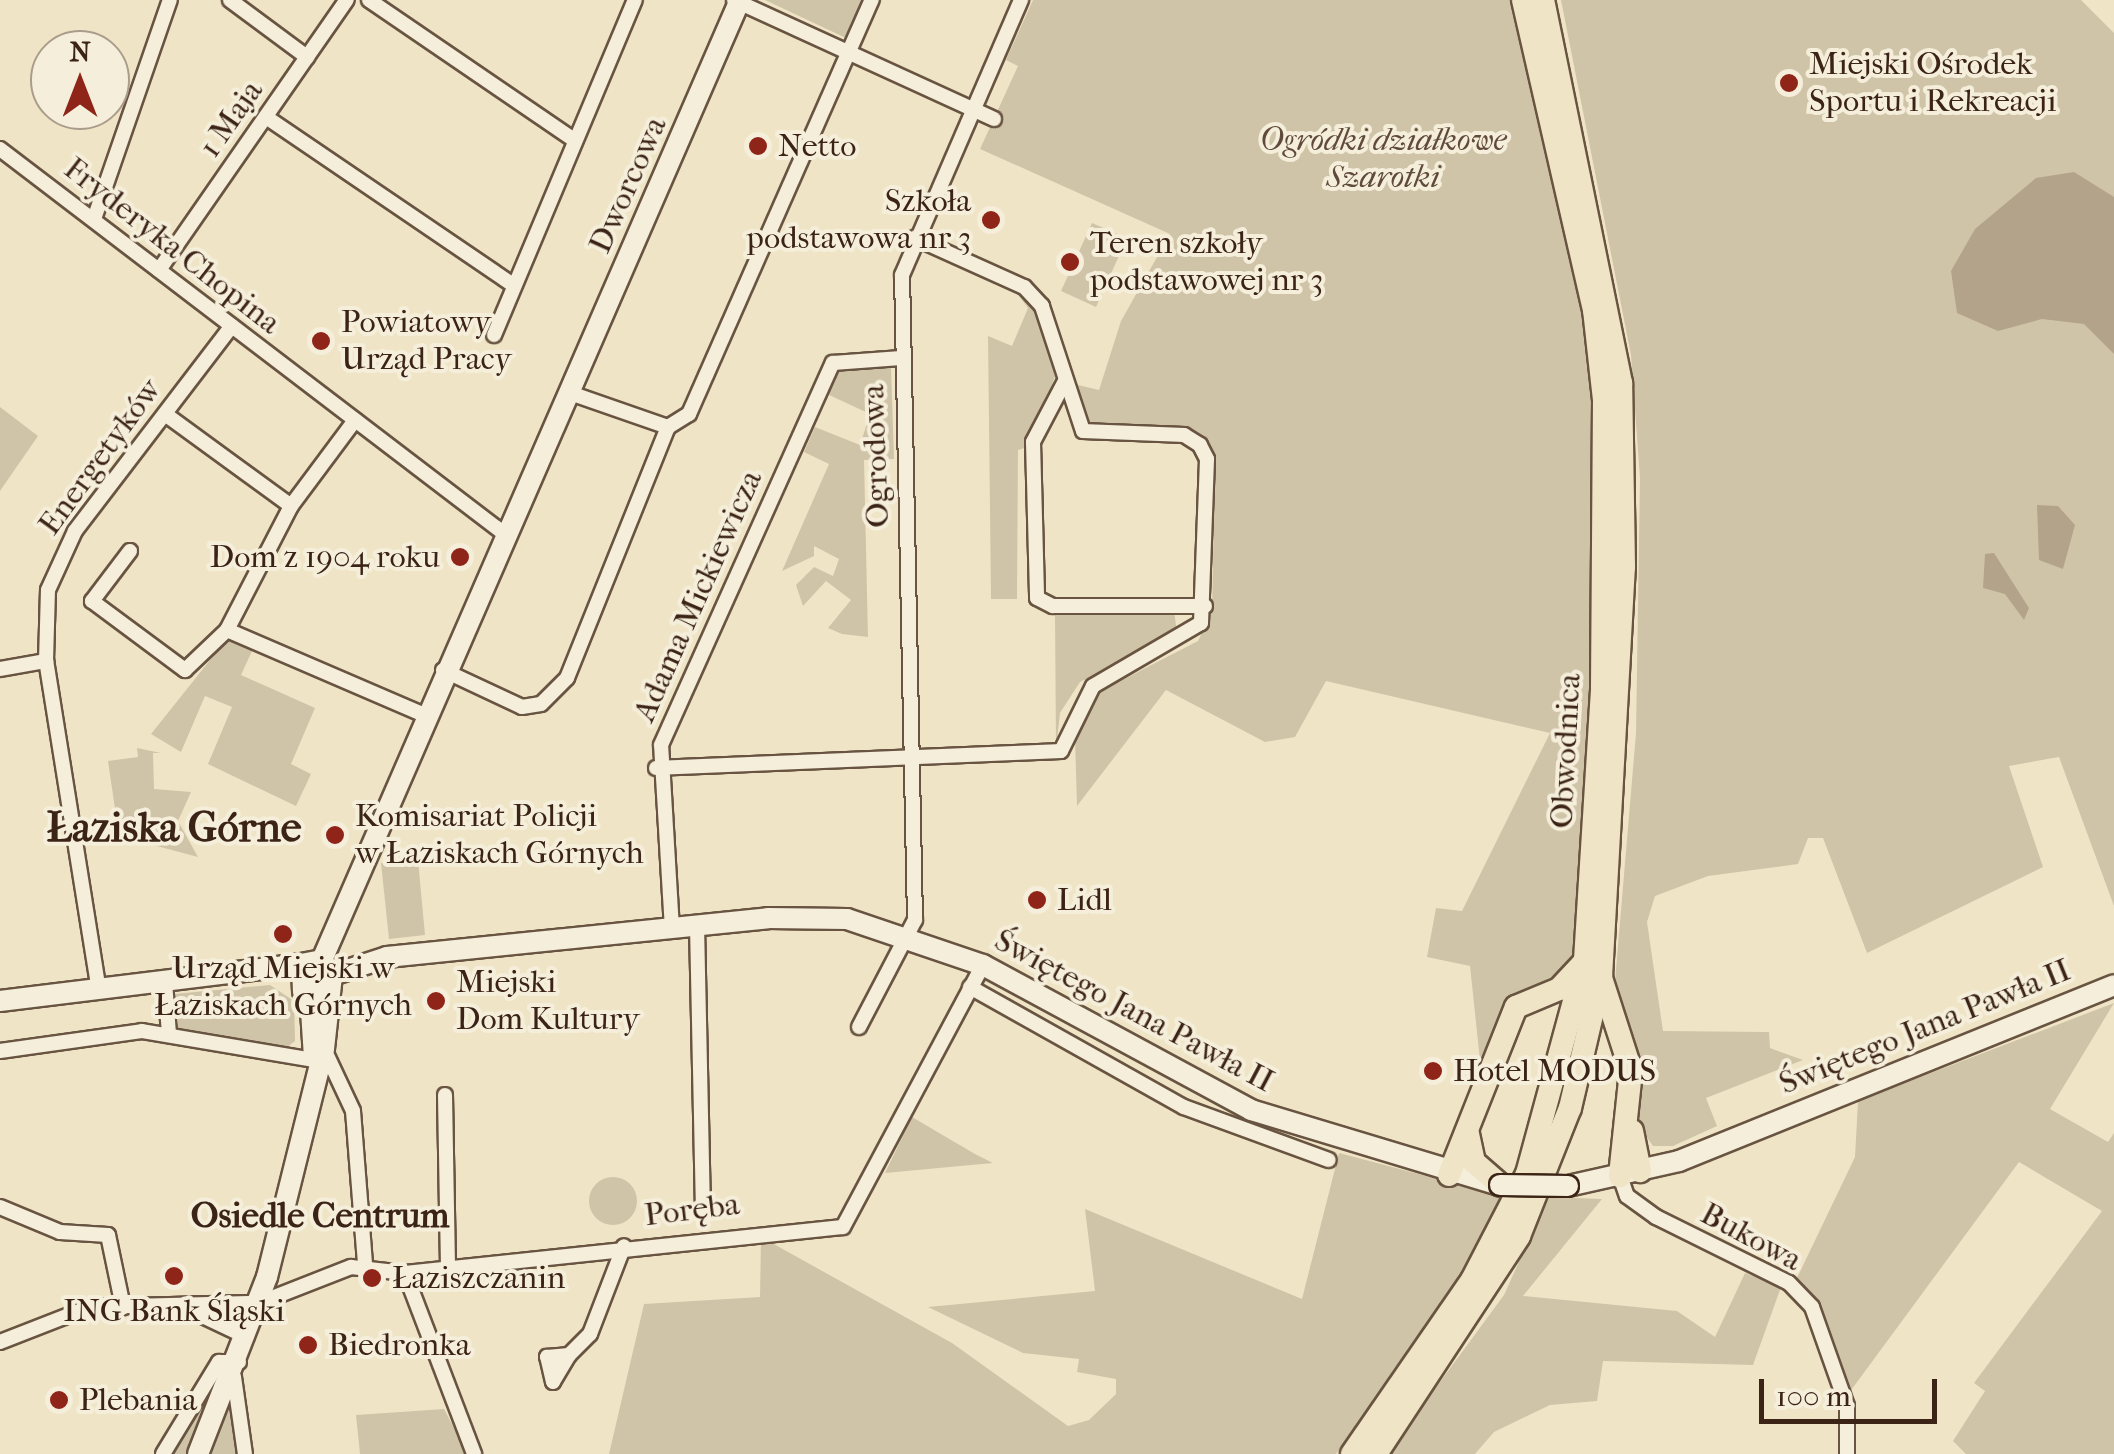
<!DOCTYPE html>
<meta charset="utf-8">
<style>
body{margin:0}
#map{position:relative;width:2114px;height:1454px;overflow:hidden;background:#efe5c6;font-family:"IM FELL French Canon",serif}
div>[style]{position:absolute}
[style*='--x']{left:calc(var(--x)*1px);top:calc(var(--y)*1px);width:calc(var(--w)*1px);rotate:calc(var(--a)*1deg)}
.green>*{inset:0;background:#d0c4a8}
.round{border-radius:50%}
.water>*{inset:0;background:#b2a38a}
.roads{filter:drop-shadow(2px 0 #685441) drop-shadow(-2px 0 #685441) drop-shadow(0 2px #685441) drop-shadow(0 -2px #685441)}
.street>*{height:14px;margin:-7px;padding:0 7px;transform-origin:7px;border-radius:7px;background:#f5eeda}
.secondary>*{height:20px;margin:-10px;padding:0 10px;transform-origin:10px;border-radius:10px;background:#f5eeda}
.primary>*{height:22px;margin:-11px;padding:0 11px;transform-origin:11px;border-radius:11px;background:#efe5c6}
.bridges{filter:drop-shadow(2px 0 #3b2315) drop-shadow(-2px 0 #3b2315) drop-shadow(0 2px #3b2315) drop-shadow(0 -2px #3b2315)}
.secondary-bridge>*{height:20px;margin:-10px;padding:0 10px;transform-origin:10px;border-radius:10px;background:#f5eeda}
.dots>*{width:28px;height:28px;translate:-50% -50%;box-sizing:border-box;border:5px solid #f5eeda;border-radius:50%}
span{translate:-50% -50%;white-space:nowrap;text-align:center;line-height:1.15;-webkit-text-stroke:8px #f5eeda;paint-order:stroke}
.poi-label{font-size:32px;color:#3b2315}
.left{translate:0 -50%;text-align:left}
.right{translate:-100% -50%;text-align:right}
.street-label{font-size:32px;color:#3b2315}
.park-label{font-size:32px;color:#604b3a;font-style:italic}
.neighbourhood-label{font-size:35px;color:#3b2315;font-weight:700}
.district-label{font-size:42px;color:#3b2315;font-weight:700}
.north{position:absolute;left:30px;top:30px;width:100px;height:100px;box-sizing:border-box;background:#f5eeda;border:2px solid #ab9d8b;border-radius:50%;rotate:0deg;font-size:28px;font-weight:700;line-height:40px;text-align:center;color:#3b2315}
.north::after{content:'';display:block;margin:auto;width:35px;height:45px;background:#8f2418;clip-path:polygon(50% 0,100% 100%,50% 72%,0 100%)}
.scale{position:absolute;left:1759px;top:1379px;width:178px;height:45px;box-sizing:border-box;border:5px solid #3b2315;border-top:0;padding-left:12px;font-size:30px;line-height:35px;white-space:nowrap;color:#3b2315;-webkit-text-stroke:8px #f5eeda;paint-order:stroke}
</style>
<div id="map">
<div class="green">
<div style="clip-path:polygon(765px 0,866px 0,848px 39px)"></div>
<div style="clip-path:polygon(1033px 0,1509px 0,1576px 276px,1598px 416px,1597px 564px,1573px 964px,1509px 1002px,1481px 1070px,1470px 966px,1427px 957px,1436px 908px,1462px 911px,1550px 733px,1326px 681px,1295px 737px,1265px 742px,1166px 690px,1077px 806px,1075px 738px,1097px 693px,1198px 641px,1212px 612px,1215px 457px,1203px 436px,1092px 433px,1083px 420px,1074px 384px,1099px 390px,1121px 321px,1170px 234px,980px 149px,1018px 66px,1006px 60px)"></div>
<div style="clip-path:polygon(1561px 0,2081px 0,2114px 33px,2114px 906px,2059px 757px,2009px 766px,2043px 867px,1867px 953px,1823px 838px,1808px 838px,1798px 864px,1708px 876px,1655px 896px,1647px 922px,1663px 1031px,1769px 1032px,1770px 1048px,1803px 1060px,1706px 1098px,1717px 1126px,1673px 1146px,1653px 1146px,1637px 1123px,1634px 1042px,1614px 993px,1636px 733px,1640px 478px,1631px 355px)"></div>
<div style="clip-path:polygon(1092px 223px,1127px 238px,1096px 307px,1061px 291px)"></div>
<div style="clip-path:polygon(1019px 296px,1037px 312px,1056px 374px,1028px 447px,1018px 450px,1017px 599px,991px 599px,988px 336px,1012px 346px,1028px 308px)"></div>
<div style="clip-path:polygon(891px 366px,894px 459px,864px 460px,868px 637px,842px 634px,828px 628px,851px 600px,826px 581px,803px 606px,796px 585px,814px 567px,833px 576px,839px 559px,814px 546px,814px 556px,782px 571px,829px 464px,804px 452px,815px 427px,860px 445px,870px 414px,827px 394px,838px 369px)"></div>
<div style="clip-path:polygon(0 407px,38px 436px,0 491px)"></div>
<div style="clip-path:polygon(1174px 610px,1177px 633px,1080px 682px,1060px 713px,1056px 749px,1055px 613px)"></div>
<div style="clip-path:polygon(226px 640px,253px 649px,241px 675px,315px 708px,291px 764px,311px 774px,296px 806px,208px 764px,232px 707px,205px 696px,181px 752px,151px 734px)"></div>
<div style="clip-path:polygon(137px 748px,161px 753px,153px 753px,154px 789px,191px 792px,178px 821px,198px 857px,119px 836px,108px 761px,138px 757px)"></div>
<div style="clip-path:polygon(418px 860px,425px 935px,389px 939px,381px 863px)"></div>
<div style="clip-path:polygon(270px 985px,294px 1001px,295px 1041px,286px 1048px,177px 1031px,174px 994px)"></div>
<div style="clip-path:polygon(2114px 1003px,2050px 1109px,2108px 1142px,2114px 1133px,2114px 1454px,1966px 1454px,1953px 1441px,1985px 1391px,1974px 1383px,2102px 1211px,2019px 1162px,1849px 1393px,1821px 1309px,1796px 1280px,1855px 1157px,1858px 1101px)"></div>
<div style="clip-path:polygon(912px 1117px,975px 1154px,993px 1163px,885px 1173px)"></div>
<div style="clip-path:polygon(1339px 1153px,1506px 1197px,1452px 1292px,1336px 1454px,609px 1454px,644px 1304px,760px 1297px,761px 1237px,952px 1343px,1068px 1426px,1089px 1420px,1116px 1394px,1116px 1379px,1077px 1372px,1079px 1359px,1023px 1353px,928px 1307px,1095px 1291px,1085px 1209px,1302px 1299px)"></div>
<div class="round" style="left:589px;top:1177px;width:48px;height:48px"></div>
<div style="clip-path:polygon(1548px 1197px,1602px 1199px,1523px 1296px,1677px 1311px,1715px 1337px,1745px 1273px,1781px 1287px,1753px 1365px,1603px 1361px,1597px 1401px,1550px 1405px,1494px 1432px,1475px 1454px,1387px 1454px,1504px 1295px)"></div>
<div style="clip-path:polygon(219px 1376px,236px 1412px,240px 1454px,167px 1454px)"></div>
<div style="clip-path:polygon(444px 1409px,468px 1454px,360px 1454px,356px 1415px)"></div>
</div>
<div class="water">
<div style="clip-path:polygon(2074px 172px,2114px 197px,2114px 354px,2084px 324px,2042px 319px,1998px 331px,1957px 313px,1951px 271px,1975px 229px,2036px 178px)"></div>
<div style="clip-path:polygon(2037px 505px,2058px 506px,2075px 525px,2063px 569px,2039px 560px)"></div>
<div style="clip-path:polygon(1994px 553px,2029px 608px,2024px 620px,2005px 594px,1983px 588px,1985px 554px)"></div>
</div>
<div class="roads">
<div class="street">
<div style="--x:230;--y:0;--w:96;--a:36.5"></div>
<div style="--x:369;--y:0;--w:248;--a:34.3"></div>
<div style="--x:734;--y:0;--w:286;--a:24.6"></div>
<div style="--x:266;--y:117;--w:297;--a:34.2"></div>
<div style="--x:0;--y:149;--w:631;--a:37.34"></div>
<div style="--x:94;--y:219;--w:232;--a:-70.9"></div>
<div style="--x:159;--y:270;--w:329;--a:-55.2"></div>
<div style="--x:494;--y:335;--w:363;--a:-67.2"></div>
<div style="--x:1065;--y:381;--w:69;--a:117.7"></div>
<div style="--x:1033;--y:442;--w:156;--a:88.5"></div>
<div style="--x:1037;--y:598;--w:18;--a:27"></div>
<div style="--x:1053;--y:606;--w:152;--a:0"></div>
<div style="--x:567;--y:392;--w:107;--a:19.1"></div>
<div style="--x:165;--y:414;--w:156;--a:36.1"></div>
<div style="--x:130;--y:551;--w:63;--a:127.2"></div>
<div style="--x:92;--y:601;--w:116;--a:36.6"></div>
<div style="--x:185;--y:670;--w:58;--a:-43.6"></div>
<div style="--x:227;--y:630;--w:140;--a:-62.7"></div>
<div style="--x:291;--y:506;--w:107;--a:-53.3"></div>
<div style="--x:227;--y:630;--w:215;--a:23.3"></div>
<div style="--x:0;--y:669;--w:47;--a:-9.9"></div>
<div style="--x:443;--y:670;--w:87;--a:25.1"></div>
<div style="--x:522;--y:707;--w:19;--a:-9"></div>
<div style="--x:541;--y:704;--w:37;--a:-45"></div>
<div style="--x:567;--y:678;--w:271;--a:-68.1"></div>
<div style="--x:668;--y:427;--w:25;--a:-32"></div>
<div style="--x:689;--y:414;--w:453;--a:-66.2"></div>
<div style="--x:656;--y:768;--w:405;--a:-2.4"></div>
<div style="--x:1061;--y:751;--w:72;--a:-63.8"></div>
<div style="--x:1093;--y:686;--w:125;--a:-30.3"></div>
<div style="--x:1201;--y:623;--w:164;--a:-87.9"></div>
<div style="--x:1207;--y:459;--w:16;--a:-117"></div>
<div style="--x:1200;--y:445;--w:19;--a:-148"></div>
<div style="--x:1184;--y:435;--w:101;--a:-177.7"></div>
<div style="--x:1083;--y:431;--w:132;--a:-108.2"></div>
<div style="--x:1042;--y:306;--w:26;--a:-133"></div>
<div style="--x:1024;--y:287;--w:120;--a:-155.8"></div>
<div style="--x:697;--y:925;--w:277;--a:88.8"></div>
<div style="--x:672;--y:929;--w:184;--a:-93.4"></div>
<div style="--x:661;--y:745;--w:419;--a:-65.8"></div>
<div style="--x:833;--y:363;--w:68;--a:-4.2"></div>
<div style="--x:165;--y:982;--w:52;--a:85.6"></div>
<div style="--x:970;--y:987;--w:245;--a:29.3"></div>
<div style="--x:1184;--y:1107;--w:154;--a:20.1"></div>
<div style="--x:99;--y:991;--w:334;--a:-99.1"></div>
<div style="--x:46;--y:661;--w:71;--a:-88.4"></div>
<div style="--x:48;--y:590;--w:65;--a:-65.4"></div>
<div style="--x:75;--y:531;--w:258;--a:-52.6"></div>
<div style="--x:859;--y:1027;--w:121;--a:-62.4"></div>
<div style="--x:915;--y:920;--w:645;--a:-91.15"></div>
<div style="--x:902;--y:275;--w:300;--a:-66.6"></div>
<div style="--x:324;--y:1049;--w:68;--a:64.9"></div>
<div style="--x:353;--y:1111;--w:154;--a:85.5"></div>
<div style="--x:0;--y:1051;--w:143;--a:-8"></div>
<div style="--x:142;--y:1031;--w:174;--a:9.6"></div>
<div style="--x:445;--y:1095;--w:172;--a:89"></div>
<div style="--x:1620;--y:1176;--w:21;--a:71"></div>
<div style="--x:1627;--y:1196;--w:36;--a:36"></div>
<div style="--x:1656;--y:1217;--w:148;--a:26.4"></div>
<div style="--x:1789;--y:1283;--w:33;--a:46"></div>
<div style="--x:1812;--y:1307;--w:105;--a:70.5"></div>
<div style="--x:1847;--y:1406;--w:48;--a:90"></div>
<div style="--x:0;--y:1207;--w:65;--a:22.6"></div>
<div style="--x:60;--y:1232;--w:48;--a:3.6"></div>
<div style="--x:108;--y:1235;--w:74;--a:78.2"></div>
<div style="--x:405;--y:1273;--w:194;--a:69.1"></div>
<div style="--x:196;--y:1313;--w:56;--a:25.2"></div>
<div style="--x:0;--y:1342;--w:97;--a:-21.3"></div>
<div style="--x:90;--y:1307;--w:169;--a:-1.4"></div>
<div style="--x:259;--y:1303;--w:99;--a:-21.4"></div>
<div style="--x:351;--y:1267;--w:54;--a:6.3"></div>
<div style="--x:405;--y:1273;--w:440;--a:-6"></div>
<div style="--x:843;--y:1227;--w:297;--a:-61.9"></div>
<div style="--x:569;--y:1355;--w:31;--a:121"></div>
<div style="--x:553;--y:1382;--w:26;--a:-103"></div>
<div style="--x:547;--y:1357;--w:22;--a:-5"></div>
<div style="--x:569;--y:1355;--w:30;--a:-45"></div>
<div style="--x:590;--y:1334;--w:94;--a:-68.9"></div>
<div style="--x:234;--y:1377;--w:78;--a:81.9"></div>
<div style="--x:163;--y:1454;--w:108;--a:-58.7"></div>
<div style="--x:219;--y:1362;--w:20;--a:0"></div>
</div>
<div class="secondary">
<div style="--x:322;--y:960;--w:1047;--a:-66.47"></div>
<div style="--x:332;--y:975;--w:58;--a:-18.1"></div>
<div style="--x:387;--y:957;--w:383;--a:-5.8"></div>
<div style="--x:768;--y:918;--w:79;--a:0.7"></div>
<div style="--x:847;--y:919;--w:144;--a:18.7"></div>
<div style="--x:983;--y:965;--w:305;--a:28.4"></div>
<div style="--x:1251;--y:1110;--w:260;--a:16.8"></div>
<div style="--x:310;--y:994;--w:63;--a:86.4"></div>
<div style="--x:0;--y:1001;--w:304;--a:-7"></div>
<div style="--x:1568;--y:1186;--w:114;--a:-12.7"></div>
<div style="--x:1679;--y:1161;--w:469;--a:-22"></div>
<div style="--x:198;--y:1454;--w:190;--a:-68.7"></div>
<div style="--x:267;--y:1277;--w:235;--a:-76"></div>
<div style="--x:324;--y:1049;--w:74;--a:-83.8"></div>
<div style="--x:332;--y:975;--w:18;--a:-124"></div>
<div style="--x:322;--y:960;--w:20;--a:169"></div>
<div style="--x:302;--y:964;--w:27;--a:88"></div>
<div style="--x:303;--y:991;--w:22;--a:0"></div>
</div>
<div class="primary">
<div style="--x:1602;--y:981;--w:95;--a:72.1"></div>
<div style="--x:1631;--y:1071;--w:106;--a:96"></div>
<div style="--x:1632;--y:1131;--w:41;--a:78.7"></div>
<div style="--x:1468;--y:1134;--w:29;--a:78"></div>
<div style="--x:1474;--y:1162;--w:35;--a:41"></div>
<div style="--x:1449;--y:1175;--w:181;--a:-68.3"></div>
<div style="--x:1516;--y:1007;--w:47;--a:-22.7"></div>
<div style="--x:1559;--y:989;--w:35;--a:-47"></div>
<div style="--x:1352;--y:1454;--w:211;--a:-55.4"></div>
<div style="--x:1472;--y:1280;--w:119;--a:-62.6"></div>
<div style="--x:1527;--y:1174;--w:222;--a:-74.8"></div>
<div style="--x:1585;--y:960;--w:274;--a:-86.4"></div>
<div style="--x:1602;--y:687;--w:287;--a:-89.6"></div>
<div style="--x:1604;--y:400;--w:91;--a:-96.3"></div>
<div style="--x:1594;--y:310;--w:318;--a:-102.9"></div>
<div style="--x:1376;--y:1454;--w:261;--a:-56.7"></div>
<div style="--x:1519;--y:1236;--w:138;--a:-68.3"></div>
<div style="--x:1570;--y:1108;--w:135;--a:-76.7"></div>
<div style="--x:1601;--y:977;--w:411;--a:-86.8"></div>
<div style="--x:1624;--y:567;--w:184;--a:-90.9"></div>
<div style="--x:1621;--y:383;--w:391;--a:-101.5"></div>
</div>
</div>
<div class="bridges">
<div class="secondary-bridge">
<div style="--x:1500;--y:1185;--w:68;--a:0.8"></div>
</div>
</div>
<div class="dots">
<div style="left:1789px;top:83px;background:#8f2418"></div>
<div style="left:758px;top:146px;background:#8f2418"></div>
<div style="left:991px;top:220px;background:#8f2418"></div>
<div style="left:1070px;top:262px;background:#8f2418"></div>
<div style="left:321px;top:341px;background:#8f2418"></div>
<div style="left:460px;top:557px;background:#8f2418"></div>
<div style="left:335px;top:835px;background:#8f2418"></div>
<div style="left:1037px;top:900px;background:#8f2418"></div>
<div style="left:283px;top:934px;background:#8f2418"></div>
<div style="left:436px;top:1001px;background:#8f2418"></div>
<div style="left:1433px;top:1071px;background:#8f2418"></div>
<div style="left:174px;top:1276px;background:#8f2418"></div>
<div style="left:372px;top:1278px;background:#8f2418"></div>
<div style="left:308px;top:1345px;background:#8f2418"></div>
<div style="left:59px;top:1400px;background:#8f2418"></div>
</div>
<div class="poi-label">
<span class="left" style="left:1809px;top:83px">Miejski Ośrodek<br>Sportu i Rekreacji</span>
<span class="left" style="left:778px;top:146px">Netto</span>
<span class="right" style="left:971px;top:220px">Szkoła<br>podstawowa nr 3</span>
<span class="left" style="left:1090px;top:262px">Teren szkoły<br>podstawowej nr 3</span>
<span class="left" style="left:341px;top:341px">Powiatowy<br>Urząd Pracy</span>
<span class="right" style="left:440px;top:557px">Dom z 1904 roku</span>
<span class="left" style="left:355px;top:835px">Komisariat Policji<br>w Łaziskach Górnych</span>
<span class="left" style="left:1057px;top:900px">Lidl</span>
<span style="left:283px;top:987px">Urząd Miejski w<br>Łaziskach Górnych</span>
<span class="left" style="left:456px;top:1001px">Miejski<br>Dom Kultury</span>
<span class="left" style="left:1453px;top:1071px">Hotel MODUS</span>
<span class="left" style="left:392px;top:1278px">Łaziszczanin</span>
<span style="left:174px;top:1311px">ING Bank Śląski</span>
<span class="left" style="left:328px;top:1345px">Biedronka</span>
<span class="left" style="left:79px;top:1400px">Plebania</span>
</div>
<div class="street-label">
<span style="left:231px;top:119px;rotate:-55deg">1 Maja</span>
<span style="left:628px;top:185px;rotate:-66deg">Dworcowa</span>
<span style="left:172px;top:246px;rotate:38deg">Fryderyka Chopina</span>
<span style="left:876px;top:456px;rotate:-92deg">Ogrodowa</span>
<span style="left:100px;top:457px;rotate:-54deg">Energetyków</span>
<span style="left:698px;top:596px;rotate:-66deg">Adama Mickiewicza</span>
<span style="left:1566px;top:751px;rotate:-87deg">Obwodnica</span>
<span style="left:1134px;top:1011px;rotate:28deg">Świętego Jana Pawła II</span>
<span style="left:1925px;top:1027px;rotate:-22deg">Świętego Jana Pawła II</span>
<span style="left:692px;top:1210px;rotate:-7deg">Poręba</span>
<span style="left:1751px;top:1237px;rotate:28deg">Bukowa</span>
</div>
<div class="park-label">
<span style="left:1383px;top:159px">Ogródki działkowe<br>Szarotki</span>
</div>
<div class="neighbourhood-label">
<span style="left:320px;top:1216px">Osiedle Centrum</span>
</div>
<div class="district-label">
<span style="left:174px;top:828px">Łaziska Górne</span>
</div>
<div class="north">N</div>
<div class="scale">100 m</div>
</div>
